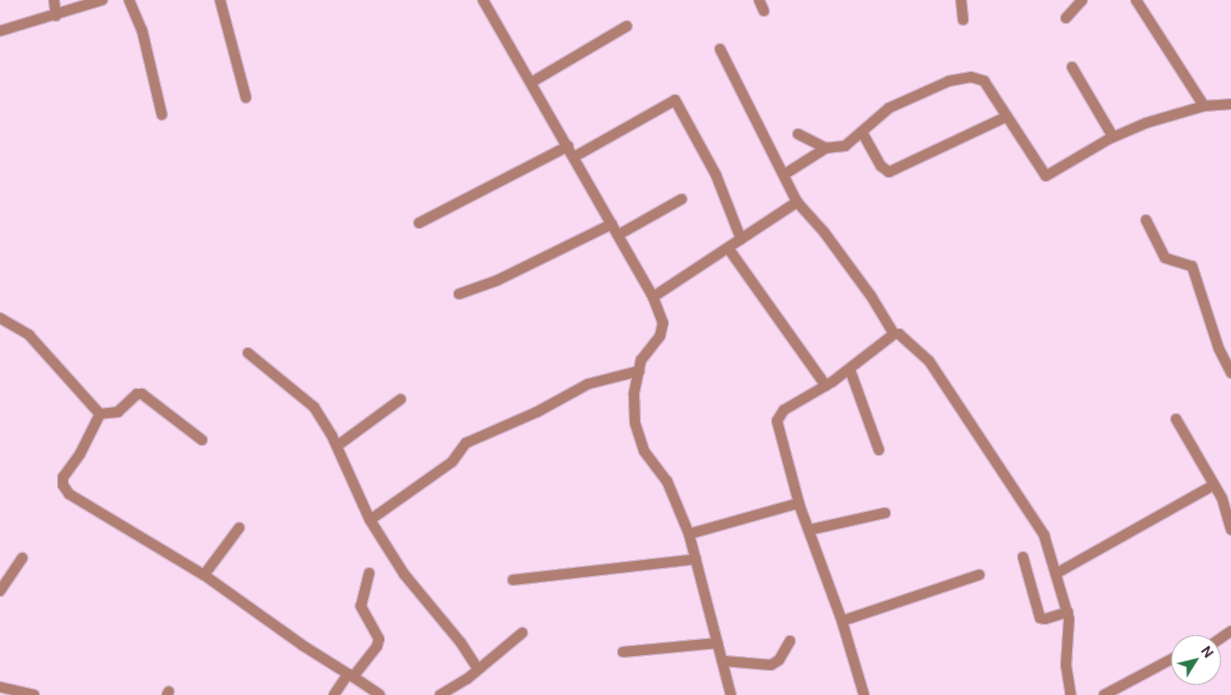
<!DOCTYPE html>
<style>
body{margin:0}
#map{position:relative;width:1231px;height:695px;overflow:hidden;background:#fad9f2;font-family:"DM Sans",sans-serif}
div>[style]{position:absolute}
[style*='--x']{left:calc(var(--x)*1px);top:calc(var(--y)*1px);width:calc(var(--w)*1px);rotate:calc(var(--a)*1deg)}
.roads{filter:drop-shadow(1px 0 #d3b5cc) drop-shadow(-1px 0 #d3b5cc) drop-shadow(0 1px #d3b5cc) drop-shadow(0 -1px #d3b5cc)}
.minor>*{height:10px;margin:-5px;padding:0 5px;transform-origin:5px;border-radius:5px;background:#b07e72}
.tertiary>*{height:10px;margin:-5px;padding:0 5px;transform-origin:5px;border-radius:5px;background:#b07e72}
span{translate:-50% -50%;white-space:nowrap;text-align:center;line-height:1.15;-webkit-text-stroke:4px #fff;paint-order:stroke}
.north{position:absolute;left:1171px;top:635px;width:50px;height:50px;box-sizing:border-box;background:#fff;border:1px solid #afa7ad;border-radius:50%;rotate:54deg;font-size:14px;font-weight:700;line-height:20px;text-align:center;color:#372333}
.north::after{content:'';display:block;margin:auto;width:18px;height:22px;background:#2a794a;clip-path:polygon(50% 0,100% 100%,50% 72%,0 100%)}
</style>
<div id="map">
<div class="roads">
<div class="minor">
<div style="--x:54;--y:0;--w:16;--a:83"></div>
<div style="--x:129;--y:0;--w:33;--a:67"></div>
<div style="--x:142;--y:30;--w:87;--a:76.8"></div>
<div style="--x:220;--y:0;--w:101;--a:75.1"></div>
<div style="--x:483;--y:0;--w:342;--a:60.2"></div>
<div style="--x:653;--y:297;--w:28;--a:69"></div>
<div style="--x:663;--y:323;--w:13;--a:103"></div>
<div style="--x:660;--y:336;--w:31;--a:128"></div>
<div style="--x:641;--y:360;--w:35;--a:102"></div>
<div style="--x:634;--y:394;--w:29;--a:88"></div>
<div style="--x:635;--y:423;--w:29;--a:72"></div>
<div style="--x:644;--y:451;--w:38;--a:53"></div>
<div style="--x:667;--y:481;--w:57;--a:67.5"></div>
<div style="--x:689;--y:534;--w:166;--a:75.4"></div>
<div style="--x:759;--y:0;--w:12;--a:66"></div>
<div style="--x:961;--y:0;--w:20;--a:84"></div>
<div style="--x:1136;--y:0;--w:126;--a:57.3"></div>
<div style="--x:1066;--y:18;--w:24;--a:-48"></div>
<div style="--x:0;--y:31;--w:107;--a:-16.9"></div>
<div style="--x:720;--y:49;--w:171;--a:63.3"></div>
<div style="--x:797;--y:202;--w:40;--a:48"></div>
<div style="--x:824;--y:232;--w:79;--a:53.7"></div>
<div style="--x:871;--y:296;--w:44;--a:58.8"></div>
<div style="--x:1072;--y:67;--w:81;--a:59.6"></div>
<div style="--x:532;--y:82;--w:110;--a:-30.5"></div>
<div style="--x:862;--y:132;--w:39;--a:61"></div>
<div style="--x:881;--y:166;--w:10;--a:37"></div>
<div style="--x:889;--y:172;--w:129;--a:-25.2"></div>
<div style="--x:798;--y:134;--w:31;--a:27"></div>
<div style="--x:826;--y:148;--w:19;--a:-6"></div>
<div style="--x:845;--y:146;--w:58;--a:-40.8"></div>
<div style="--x:889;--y:108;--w:66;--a:-24.2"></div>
<div style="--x:949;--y:81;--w:22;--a:-10"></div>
<div style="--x:971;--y:77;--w:14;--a:17"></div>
<div style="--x:984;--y:81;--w:113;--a:56.9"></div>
<div style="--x:1046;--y:176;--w:73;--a:-30.4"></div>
<div style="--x:1109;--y:139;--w:40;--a:-23.4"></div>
<div style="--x:1146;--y:123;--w:60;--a:-16.3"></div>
<div style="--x:1204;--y:106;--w:27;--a:-4"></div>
<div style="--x:574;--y:157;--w:116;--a:-29.4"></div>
<div style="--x:675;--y:100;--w:85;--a:61.3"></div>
<div style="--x:716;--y:175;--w:69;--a:68.7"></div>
<div style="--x:785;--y:174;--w:49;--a:-32.4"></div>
<div style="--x:1146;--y:220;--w:42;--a:63.4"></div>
<div style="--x:1165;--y:258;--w:28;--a:17"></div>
<div style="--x:1192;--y:266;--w:87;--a:72"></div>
<div style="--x:1219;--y:349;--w:27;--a:63"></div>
<div style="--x:419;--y:223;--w:168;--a:-27.3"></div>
<div style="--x:618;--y:235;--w:73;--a:-29.4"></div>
<div style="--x:728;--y:248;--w:169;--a:54.6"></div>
<div style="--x:459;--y:294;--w:41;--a:-19.7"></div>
<div style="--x:498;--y:280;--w:127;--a:-26.2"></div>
<div style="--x:653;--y:297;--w:173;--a:-33.4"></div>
<div style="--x:0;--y:318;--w:34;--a:30"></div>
<div style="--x:29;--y:335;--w:106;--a:48.1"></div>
<div style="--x:248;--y:353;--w:85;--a:39.3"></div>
<div style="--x:314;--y:407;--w:34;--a:58"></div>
<div style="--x:332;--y:436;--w:92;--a:65.7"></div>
<div style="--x:370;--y:520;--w:64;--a:57.8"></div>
<div style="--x:404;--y:574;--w:89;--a:50.4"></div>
<div style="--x:461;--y:643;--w:31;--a:57"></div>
<div style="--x:850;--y:370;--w:85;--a:70.1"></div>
<div style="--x:1176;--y:419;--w:91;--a:59.8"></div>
<div style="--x:1222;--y:498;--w:33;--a:74"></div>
<div style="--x:202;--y:440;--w:76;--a:-142.5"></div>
<div style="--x:142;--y:394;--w:5;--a:180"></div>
<div style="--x:137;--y:394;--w:26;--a:137"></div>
<div style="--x:118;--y:412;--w:18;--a:174"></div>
<div style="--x:100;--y:414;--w:45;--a:116.6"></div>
<div style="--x:80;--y:454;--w:29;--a:126"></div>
<div style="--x:63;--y:477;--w:8;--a:90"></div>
<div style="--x:63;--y:485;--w:11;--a:56"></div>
<div style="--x:69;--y:494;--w:157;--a:31"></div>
<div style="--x:204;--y:575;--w:120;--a:35.5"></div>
<div style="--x:302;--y:645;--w:54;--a:32.2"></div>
<div style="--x:348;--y:674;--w:25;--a:124"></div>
<div style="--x:337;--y:446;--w:79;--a:-36.3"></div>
<div style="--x:370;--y:520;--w:100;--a:-35.3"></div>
<div style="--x:452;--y:462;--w:24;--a:-54"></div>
<div style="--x:466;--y:443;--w:77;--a:-23.6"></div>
<div style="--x:537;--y:412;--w:58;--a:-28.8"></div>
<div style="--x:588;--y:384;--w:53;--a:-14.3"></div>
<div style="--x:809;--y:530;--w:78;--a:-12.6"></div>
<div style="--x:689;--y:534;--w:114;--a:-15.7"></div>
<div style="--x:1023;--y:557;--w:63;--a:74.4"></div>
<div style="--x:1040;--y:618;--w:5;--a:11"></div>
<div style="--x:1045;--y:619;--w:24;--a:-17"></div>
<div style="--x:1057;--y:573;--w:180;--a:-29.3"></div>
<div style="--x:204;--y:575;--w:59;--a:-53.3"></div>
<div style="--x:513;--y:580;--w:184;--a:-6.5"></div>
<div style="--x:0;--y:591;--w:40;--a:-56"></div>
<div style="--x:842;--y:621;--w:145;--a:-18.6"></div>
<div style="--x:1211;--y:645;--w:24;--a:-35"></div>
<div style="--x:623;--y:652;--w:95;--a:-5.4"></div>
<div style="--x:724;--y:661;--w:47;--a:4.9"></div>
<div style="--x:771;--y:665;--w:9;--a:-32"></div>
<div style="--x:779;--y:660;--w:22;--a:-60"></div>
<div style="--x:349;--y:674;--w:37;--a:34"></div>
<div style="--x:353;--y:677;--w:39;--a:-52"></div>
<div style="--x:377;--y:646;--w:7;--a:-74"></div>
<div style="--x:379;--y:639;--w:38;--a:-119"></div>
<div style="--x:361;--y:606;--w:34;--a:-76"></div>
<div style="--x:167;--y:695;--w:4;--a:-63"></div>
<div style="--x:440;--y:695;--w:31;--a:-31"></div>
<div style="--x:467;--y:679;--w:72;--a:-39.9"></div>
<div style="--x:864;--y:695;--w:77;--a:-106.6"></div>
<div style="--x:842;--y:621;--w:121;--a:-110.2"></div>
<div style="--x:800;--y:507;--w:89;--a:-105"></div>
<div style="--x:777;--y:421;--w:13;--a:-58"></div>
<div style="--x:784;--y:410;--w:56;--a:-30.3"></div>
<div style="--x:832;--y:382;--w:78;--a:-37.7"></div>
<div style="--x:894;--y:334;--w:5;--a:0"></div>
<div style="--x:899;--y:334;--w:40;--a:42"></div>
<div style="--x:929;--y:361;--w:209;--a:56.5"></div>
<div style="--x:1044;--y:535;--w:88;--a:73.4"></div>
<div style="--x:1069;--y:619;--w:46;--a:93.7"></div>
<div style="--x:1066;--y:665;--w:30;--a:81"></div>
<div style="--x:1104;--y:695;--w:87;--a:-28"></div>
</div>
<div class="tertiary">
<div style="--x:0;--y:687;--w:35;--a:13"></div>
</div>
</div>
<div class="north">N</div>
</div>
